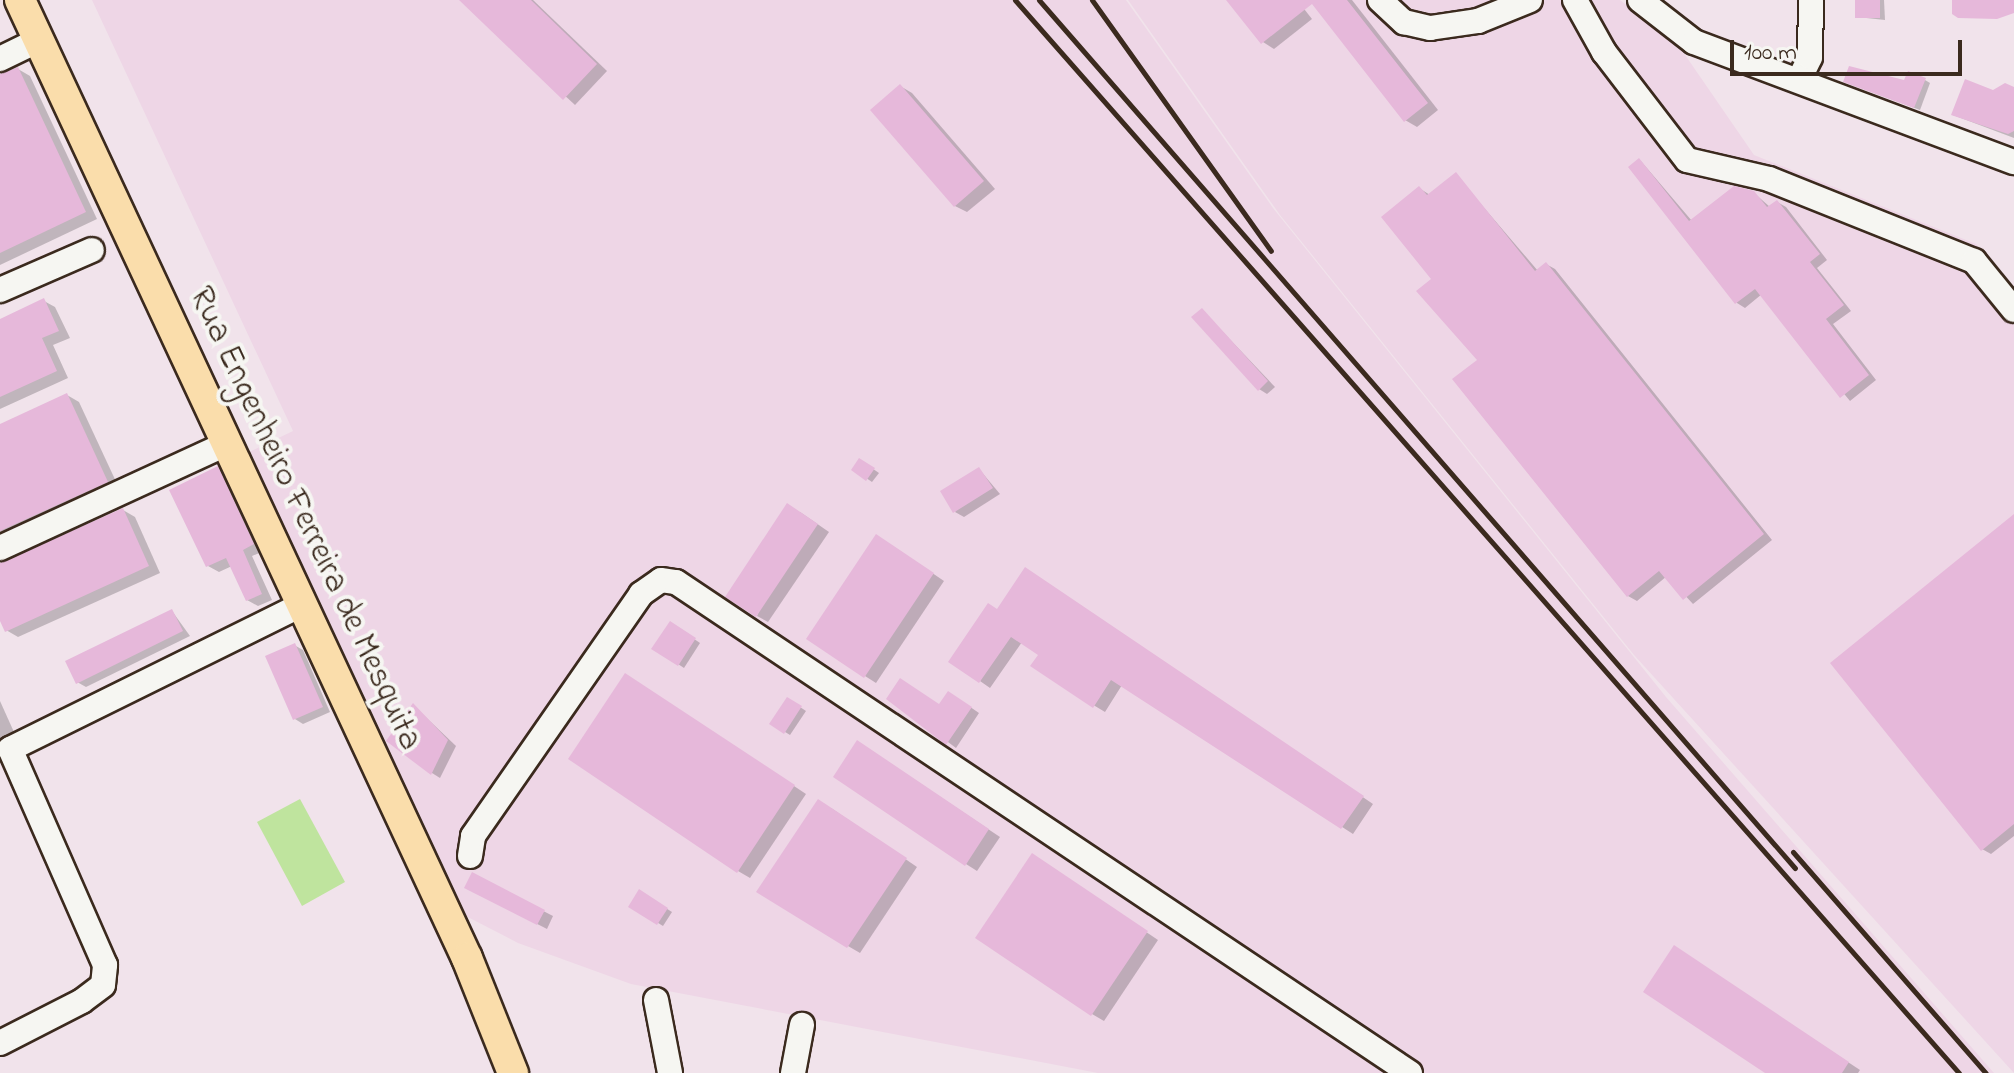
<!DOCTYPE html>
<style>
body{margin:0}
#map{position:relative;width:2014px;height:1073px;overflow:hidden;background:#f1e3eb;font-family:"Indie Flower",sans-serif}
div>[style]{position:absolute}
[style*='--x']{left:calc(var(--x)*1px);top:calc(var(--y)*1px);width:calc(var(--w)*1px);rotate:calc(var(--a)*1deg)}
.built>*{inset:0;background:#eed6e6}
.green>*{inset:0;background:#bfe49e}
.shadow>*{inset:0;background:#0003}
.building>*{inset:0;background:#e6b8da}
.roads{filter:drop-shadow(2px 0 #3b2a1e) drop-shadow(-2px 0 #3b2a1e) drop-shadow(0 2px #3b2a1e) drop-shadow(0 -2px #3b2a1e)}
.minor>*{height:24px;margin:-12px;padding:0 12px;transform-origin:12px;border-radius:12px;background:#f6f6f2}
.major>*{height:30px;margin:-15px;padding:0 15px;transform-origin:15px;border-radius:15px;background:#faddab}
.rail>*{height:5px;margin:-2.5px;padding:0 2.5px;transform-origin:2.5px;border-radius:2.5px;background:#3b2a1e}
span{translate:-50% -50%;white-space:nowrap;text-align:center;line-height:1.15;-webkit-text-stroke:8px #f6f6f2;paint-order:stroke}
.street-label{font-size:34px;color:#3b2a1e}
.scale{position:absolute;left:1730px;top:40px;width:232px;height:36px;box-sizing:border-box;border:4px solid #3b2a1e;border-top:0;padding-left:10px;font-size:24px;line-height:28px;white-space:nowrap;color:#3b2a1e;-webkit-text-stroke:6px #f6f6f2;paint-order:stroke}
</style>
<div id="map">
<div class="built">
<div style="clip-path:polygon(92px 0,1126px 0,1273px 208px,1666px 697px,1994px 1073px,1098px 1073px,631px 984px,518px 943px,458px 912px,245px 454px,293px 431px)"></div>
<div style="clip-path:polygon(1128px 0,1620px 0,1681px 49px,1754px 155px,1976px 244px,2014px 292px,2014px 1073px,1634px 655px,1280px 215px)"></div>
</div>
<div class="green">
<div style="clip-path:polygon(300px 799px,345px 882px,302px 906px,257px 822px)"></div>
</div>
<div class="shadow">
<div style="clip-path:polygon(462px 0,533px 0,607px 71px,575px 105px)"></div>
<div style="clip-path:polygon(1229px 0,1297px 0,1312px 19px,1274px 49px,1263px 42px)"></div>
<div style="clip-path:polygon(1311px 0,1352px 0,1438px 110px,1417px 127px,1405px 120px)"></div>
<div style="clip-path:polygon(1857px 0,1884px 0,1885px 20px,1857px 17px)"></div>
<div style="clip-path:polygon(18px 69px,30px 76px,97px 219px,0 265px,0 77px)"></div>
<div style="clip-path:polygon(1925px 80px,1930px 83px,1920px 110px,1851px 84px)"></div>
<div style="clip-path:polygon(900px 86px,912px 93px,995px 189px,967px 212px,955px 206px)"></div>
<div style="clip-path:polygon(2014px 89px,2014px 138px,1953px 115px,1993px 92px)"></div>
<div style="clip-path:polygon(1640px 160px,1692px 221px,1754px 193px,1770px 207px,1777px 202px,1786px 207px,1827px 260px,1817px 268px,1851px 311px,1833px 324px,1876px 380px,1850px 401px,1762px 294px,1745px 308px,1737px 303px)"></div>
<div style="clip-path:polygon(1456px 175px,1538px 271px,1546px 264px,1555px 269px,1772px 540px,1693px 604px,1667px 576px,1637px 601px,1628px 596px,1433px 279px,1419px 188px,1430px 195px)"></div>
<div style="clip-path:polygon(44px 301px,55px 307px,70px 338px,53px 345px,68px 378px,0 409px,0 321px)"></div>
<div style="clip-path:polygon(1202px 310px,1275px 387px,1267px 394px,1259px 389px)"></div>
<div style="clip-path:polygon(67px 395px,79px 402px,119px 488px,0 548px,0 427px)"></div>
<div style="clip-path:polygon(860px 460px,879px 473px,872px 482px,853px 469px)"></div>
<div style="clip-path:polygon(218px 469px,229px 475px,264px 551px,252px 556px,272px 600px,258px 606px,247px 600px,232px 566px,219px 572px,208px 566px)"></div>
<div style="clip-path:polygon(979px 469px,1000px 494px,964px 517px,955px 512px)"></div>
<div style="clip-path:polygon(123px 510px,135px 517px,160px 573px,18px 637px,6px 630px,0 616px,0 563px)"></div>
<div style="clip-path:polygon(800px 512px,829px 532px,768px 622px,757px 616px)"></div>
<div style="clip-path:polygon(2014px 517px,2014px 836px,1991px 854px,1982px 849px)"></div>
<div style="clip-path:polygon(888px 543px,944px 581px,876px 683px,865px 676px)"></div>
<div style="clip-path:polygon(1036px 576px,1373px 804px,1353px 834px,1122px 685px,1105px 712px,1095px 706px,1033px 665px,1040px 655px,1022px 642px,990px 688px,980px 681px)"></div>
<div style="clip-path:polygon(172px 611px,190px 636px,86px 687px,77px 682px)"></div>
<div style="clip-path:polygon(671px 623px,700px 643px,684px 668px,654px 648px)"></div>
<div style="clip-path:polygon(294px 645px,303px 650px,330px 712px,303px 724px,295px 719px)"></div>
<div style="clip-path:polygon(637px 682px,806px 794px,750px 878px,738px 871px)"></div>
<div style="clip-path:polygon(889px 698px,940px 706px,957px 698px,979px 713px,956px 748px)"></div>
<div style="clip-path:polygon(788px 699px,806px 711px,790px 735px,772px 724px)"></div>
<div style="clip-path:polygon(0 701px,18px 741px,0 754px)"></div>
<div style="clip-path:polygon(414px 706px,456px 746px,440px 778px,432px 773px)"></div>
<div style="clip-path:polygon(870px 750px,1000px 837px,977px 871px,966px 864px)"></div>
<div style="clip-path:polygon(831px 808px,917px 867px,860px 953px,848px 946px)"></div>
<div style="clip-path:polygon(1044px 863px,1158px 940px,1104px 1021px,1092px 1014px)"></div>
<div style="clip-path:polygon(473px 875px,553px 916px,547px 929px,475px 892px)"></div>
<div style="clip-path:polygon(640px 892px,672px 912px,663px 926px,631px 906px)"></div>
<div style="clip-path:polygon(1686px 955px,1860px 1070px,1858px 1073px,1769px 1073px)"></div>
</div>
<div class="building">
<div style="clip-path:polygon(459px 0,531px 0,597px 64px,563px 100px)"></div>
<div style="clip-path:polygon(1226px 0,1347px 0,1428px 103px,1404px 122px,1312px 4px,1261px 44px)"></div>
<div style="clip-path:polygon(1855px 0,1880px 0,1880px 18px,1855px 18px)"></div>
<div style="clip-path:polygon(1952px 0,2014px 0,2014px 13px,1997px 19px,1958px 18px,1952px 14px)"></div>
<div style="clip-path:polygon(1849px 66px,1904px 80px,1908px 71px,1926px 78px,1914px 108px,1843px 82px)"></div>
<div style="clip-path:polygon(18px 67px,86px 212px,0 253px,0 74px)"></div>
<div style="clip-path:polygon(1965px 79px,1993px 90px,2005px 83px,2014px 87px,2014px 131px,2008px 134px,1951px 115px)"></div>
<div style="clip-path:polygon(900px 84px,984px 181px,954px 207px,870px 110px)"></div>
<div style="clip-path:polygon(1639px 158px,1689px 221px,1734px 186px,1754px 191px,1767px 207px,1777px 200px,1820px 254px,1810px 262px,1844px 305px,1826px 319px,1869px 375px,1840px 398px,1755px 289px,1735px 304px,1628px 167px)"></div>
<div style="clip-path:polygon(1456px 172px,1535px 271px,1546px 262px,1764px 534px,1683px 600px,1659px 571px,1627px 597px,1452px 379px,1477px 360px,1416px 291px,1431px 279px,1381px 217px,1419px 186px,1427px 195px)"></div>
<div style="clip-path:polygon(44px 298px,59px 331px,42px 338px,57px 371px,0 397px,0 319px)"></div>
<div style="clip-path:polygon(1202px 308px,1268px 381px,1258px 391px,1191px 317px)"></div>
<div style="clip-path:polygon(67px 393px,108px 482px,0 531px,0 424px)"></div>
<div style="clip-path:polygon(859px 458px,875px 468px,866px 481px,851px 470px)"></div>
<div style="clip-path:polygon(218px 466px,254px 544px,243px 550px,262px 594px,246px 601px,226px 558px,206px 567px,169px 490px)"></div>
<div style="clip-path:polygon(979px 467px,993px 488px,953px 513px,940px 491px)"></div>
<div style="clip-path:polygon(787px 503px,818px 524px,756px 617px,725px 597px)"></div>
<div style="clip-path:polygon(123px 508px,149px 566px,5px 632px,0 621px,0 563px)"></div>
<div style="clip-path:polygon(2014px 514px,2014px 824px,1981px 851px,1830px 663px)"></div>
<div style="clip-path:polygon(876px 534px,934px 573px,864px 678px,806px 639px)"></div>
<div style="clip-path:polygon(1025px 567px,1364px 796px,1341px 829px,1111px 680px,1093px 708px,1030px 666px,1038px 655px,1011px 637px,979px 683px,948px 662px,988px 603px,997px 609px)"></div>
<div style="clip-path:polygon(172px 609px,183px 631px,76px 684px,65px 661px)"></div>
<div style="clip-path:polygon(670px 621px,696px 638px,678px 666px,651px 649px)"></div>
<div style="clip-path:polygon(295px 643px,323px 707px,293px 720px,265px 656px)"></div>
<div style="clip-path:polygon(625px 673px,795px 785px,737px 873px,568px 759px)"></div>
<div style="clip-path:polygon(900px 678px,939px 704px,948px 691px,972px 707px,946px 745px,886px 699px)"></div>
<div style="clip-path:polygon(787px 697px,802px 706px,784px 734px,769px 724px)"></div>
<div style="clip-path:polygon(413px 703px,448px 740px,431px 775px,386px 741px)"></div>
<div style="clip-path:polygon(857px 740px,989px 829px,965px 866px,833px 777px)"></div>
<div style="clip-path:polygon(818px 799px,907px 858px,847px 948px,756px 892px)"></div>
<div style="clip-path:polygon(1032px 853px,1148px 931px,1091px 1016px,975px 938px)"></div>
<div style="clip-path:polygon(472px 872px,545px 910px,537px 925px,464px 888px)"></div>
<div style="clip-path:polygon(639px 889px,668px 908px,657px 925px,628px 907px)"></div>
<div style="clip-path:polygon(1674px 945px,1849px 1062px,1842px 1073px,1765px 1073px,1643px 992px)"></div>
</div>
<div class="roads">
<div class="minor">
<div style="--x:1380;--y:0;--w:33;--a:43"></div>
<div style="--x:1404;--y:22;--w:27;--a:13"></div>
<div style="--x:1430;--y:28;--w:49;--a:-8.3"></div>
<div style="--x:1478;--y:21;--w:56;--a:-22"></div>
<div style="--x:1575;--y:0;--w:60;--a:60.9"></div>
<div style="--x:1604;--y:52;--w:136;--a:52.5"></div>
<div style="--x:1687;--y:160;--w:84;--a:13"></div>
<div style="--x:1769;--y:179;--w:221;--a:21.8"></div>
<div style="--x:1974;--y:261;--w:63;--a:50.8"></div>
<div style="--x:1640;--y:0;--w:68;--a:37.9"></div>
<div style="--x:1694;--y:42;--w:342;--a:20.6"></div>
<div style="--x:0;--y:59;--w:43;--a:-26"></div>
<div style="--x:1799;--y:80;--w:25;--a:-64"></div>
<div style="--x:1810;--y:57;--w:57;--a:-89"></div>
<div style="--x:0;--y:290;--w:100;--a:-23.5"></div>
<div style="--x:0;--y:548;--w:249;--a:-24.7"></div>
<div style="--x:470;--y:856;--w:20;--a:-81"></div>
<div style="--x:473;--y:836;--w:295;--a:-55.2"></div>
<div style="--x:641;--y:594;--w:24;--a:-35"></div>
<div style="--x:661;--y:580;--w:15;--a:8"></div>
<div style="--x:676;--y:582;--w:883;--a:33.78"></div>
<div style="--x:656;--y:1000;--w:74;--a:79.1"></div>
<div style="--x:0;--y:1043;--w:92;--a:-27.1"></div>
<div style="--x:82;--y:1001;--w:26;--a:-37"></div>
<div style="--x:103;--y:985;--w:20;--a:-84"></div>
<div style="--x:105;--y:965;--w:236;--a:-113.7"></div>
<div style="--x:10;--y:749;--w:326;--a:-26.3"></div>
<div style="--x:793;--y:1073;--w:49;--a:-79.4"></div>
</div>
<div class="major">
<div style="--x:20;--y:0;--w:1057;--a:64.99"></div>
<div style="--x:467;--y:958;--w:124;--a:68.2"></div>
</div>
</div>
<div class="rail">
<div style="--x:1015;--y:0;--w:1429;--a:48.66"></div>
<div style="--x:1039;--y:0;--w:1151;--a:48.95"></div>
<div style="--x:1092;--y:0;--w:308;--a:54.5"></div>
<div style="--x:1793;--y:852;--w:293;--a:48.9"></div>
</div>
<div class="street-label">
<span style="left:304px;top:519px;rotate:65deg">Rua Engenheiro Ferreira de Mesquita</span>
</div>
<div class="scale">100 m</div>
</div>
